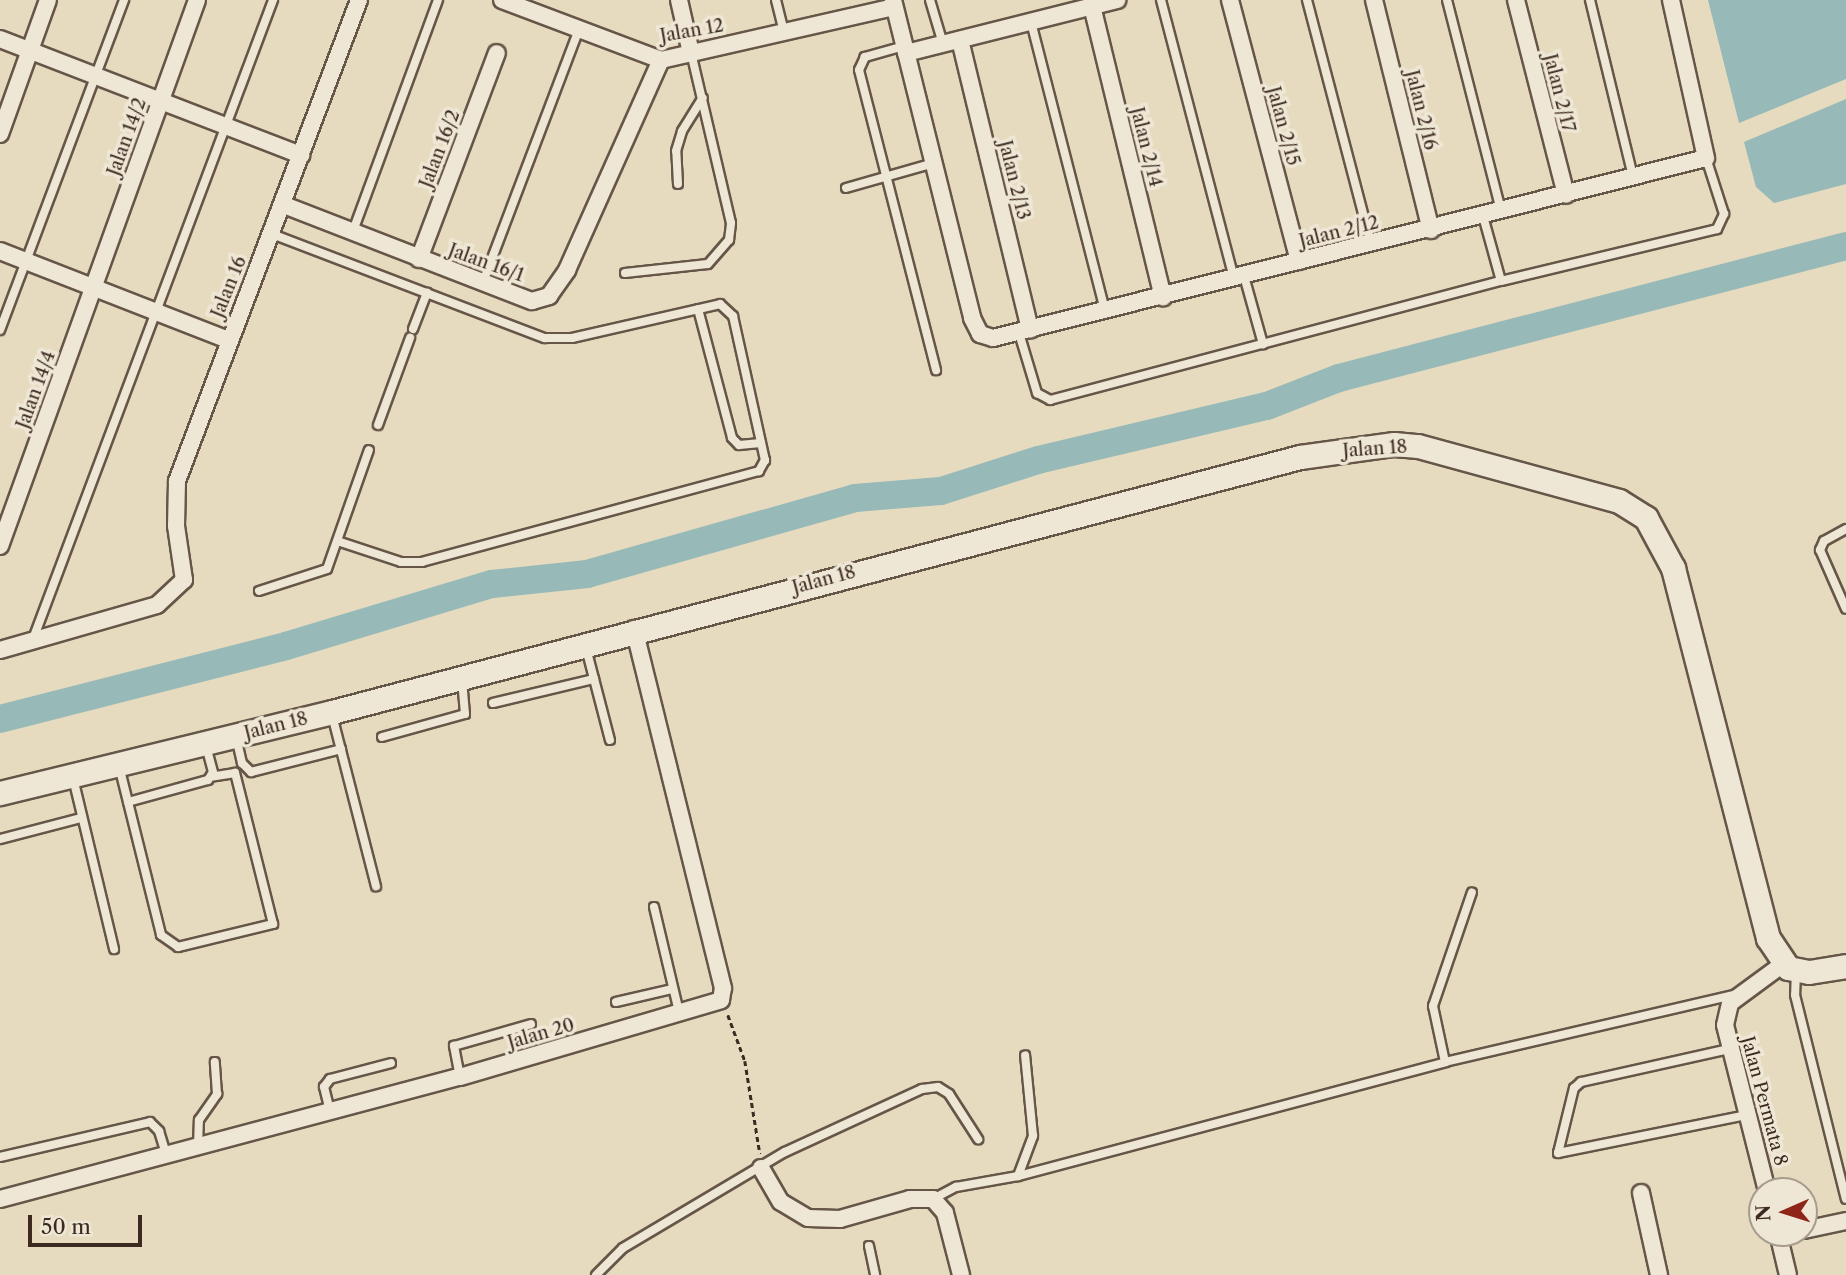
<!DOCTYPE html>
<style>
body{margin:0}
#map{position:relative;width:1846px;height:1275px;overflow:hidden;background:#e6dabf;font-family:"Libre Caslon Text",serif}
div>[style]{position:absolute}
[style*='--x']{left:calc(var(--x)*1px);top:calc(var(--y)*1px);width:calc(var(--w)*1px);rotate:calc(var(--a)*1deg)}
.water>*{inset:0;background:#97bab8}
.river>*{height:28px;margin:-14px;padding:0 14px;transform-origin:14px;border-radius:14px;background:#97bab8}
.path>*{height:2.5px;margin-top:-1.25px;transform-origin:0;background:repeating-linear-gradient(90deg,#3c2a21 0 5px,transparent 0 8.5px)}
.roads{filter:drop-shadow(2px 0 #665648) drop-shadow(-2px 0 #665648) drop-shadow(0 2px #665648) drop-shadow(0 -2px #665648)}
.lane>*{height:8px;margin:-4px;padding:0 4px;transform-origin:4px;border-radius:4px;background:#efe7d5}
.street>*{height:16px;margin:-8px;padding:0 8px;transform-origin:8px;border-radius:8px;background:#efe7d5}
.secondary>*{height:23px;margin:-11.5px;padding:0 11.5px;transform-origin:11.5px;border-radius:11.5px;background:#efe7d5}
span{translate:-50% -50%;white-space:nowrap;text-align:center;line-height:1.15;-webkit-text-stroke:7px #efe7d5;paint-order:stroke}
.street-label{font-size:18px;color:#3c2a21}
.north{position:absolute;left:1748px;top:1177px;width:70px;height:70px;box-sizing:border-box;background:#efe7d5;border:2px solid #a79b8d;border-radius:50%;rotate:267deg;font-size:19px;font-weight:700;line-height:28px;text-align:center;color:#3c2a21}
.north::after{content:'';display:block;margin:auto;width:24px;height:32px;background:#8f2418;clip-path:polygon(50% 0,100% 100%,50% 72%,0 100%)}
.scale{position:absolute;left:28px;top:1215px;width:114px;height:32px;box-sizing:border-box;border:4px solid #3c2a21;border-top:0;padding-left:9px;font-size:21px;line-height:24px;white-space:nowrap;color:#3c2a21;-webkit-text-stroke:5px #efe7d5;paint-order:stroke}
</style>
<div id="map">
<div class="water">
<div style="clip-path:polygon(1708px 0,1846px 0,1846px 79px,1739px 123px)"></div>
<div style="clip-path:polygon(1846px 99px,1846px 184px,1774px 203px,1756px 187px,1744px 142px)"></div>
</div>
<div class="river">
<div style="--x:0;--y:719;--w:295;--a:-14.3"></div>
<div style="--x:286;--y:646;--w:215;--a:-16.8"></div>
<div style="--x:492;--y:584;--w:96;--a:-6"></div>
<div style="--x:587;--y:574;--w:279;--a:-15.8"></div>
<div style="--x:855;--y:498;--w:86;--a:-4.7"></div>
<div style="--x:941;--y:491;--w:102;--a:-17.7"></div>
<div style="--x:1038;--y:460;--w:235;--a:-13.3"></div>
<div style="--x:1267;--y:406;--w:77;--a:-21.3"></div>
<div style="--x:1339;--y:378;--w:524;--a:-14.59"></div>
</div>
<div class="path">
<div style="--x:728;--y:1015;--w:49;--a:69.7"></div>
<div style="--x:745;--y:1061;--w:94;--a:80.8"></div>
</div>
<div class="roads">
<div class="lane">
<div style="--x:776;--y:0;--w:33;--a:76"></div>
<div style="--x:930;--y:0;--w:46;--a:73.5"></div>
<div style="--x:1161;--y:0;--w:287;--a:75.3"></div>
<div style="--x:1307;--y:0;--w:252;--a:75.3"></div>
<div style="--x:1447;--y:0;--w:218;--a:75.6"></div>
<div style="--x:1590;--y:0;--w:182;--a:76.3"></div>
<div style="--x:1031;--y:22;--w:298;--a:75.6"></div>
<div style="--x:904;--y:46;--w:41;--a:164.2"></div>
<div style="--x:865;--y:57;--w:14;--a:115"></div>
<div style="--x:859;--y:70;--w:310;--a:75.6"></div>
<div style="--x:678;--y:184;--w:33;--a:-93"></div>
<div style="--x:676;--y:151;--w:21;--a:-73"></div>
<div style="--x:682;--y:131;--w:39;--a:-58"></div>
<div style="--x:846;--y:188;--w:91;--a:-15.9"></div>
<div style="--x:1483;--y:216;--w:67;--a:74.5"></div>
<div style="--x:1501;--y:281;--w:222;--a:-13.5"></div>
<div style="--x:1717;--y:229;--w:17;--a:-65"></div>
<div style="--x:1724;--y:214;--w:59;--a:-107.8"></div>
<div style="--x:353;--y:231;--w:246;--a:-69.8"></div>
<div style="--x:272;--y:234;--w:292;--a:20.9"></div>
<div style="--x:545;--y:338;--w:27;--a:0"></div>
<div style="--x:572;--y:338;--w:152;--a:-12.9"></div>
<div style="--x:720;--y:304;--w:18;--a:43"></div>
<div style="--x:733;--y:316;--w:148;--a:77.5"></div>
<div style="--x:765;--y:460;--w:13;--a:119"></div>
<div style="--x:759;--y:471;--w:349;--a:164.9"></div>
<div style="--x:422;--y:562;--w:21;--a:180"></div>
<div style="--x:401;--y:562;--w:67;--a:-161.8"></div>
<div style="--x:625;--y:273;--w:83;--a:-6.2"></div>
<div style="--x:708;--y:264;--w:32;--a:-49"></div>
<div style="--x:729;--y:240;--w:17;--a:-83"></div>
<div style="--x:731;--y:223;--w:175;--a:-103.2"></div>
<div style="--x:1244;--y:276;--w:71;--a:74.4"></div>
<div style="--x:483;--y:282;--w:271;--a:-69.2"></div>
<div style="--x:698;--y:309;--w:133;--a:75.2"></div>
<div style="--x:732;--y:438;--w:10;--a:45"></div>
<div style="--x:739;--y:445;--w:22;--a:-5"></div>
<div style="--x:413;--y:329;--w:39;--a:-69"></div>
<div style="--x:0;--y:330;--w:353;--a:-69.4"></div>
<div style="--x:1019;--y:333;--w:63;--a:73.3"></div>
<div style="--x:1037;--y:393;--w:15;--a:28"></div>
<div style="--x:1050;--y:400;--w:466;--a:-14.8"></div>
<div style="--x:378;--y:425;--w:93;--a:-69.8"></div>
<div style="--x:1846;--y:529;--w:25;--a:151"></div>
<div style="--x:1824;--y:541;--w:10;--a:114"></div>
<div style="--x:1820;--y:550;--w:64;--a:66.2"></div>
<div style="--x:259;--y:591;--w:71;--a:-17.9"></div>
<div style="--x:327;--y:569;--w:126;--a:-70.6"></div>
<div style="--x:33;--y:639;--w:683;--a:-69.41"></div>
<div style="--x:586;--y:648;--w:95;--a:75.4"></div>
<div style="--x:493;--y:703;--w:104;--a:-13.4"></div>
<div style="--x:332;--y:715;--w:177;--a:75.6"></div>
<div style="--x:236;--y:737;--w:27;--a:77"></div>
<div style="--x:242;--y:763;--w:13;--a:45"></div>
<div style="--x:251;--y:772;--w:93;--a:-14.3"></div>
<div style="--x:382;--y:737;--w:86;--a:-15.5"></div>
<div style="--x:465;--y:714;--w:33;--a:-95"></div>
<div style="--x:119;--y:766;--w:174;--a:76"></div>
<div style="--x:161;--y:935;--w:21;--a:35"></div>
<div style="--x:178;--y:947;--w:98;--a:-13.6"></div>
<div style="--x:273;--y:924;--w:156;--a:-104.1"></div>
<div style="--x:235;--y:773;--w:24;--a:171"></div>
<div style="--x:73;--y:778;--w:176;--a:76.5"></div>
<div style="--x:128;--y:802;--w:83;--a:-15.4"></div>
<div style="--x:208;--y:780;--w:9;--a:-58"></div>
<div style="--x:213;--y:772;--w:27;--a:-105"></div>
<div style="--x:0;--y:839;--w:84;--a:-14.5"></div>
<div style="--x:654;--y:907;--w:108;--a:76.6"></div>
<div style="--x:1796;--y:970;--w:25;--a:92"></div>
<div style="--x:1795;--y:995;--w:210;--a:76"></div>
<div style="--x:616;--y:1002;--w:57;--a:-13.1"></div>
<div style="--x:1729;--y:1049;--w:152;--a:167.4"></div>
<div style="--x:1581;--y:1082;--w:9;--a:139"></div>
<div style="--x:1574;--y:1088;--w:67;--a:103.8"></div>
<div style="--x:1558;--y:1153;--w:193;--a:-11.4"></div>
<div style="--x:1445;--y:1062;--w:57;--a:-102.1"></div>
<div style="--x:1433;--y:1006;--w:120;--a:-71.1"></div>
<div style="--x:460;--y:1077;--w:32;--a:-101"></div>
<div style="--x:454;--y:1046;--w:80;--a:-15.9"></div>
<div style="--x:330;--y:1111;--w:25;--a:-104"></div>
<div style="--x:324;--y:1087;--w:10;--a:-53"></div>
<div style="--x:330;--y:1079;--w:63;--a:-14.7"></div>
<div style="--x:198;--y:1146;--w:26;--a:-88"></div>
<div style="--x:199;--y:1120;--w:32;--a:-55"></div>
<div style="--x:217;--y:1094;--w:32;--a:-94"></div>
<div style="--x:0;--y:1157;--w:154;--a:-13.1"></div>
<div style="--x:150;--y:1122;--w:13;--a:45"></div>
<div style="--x:159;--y:1131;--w:24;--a:73"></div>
<div style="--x:1018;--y:1176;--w:43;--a:-69.4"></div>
<div style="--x:1033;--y:1136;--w:81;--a:-95.6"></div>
<div style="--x:933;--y:1199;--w:26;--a:-28"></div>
<div style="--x:956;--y:1187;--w:63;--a:-10.1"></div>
<div style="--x:1018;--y:1176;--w:442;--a:-14.9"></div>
<div style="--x:1445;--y:1062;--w:297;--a:-13.1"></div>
<div style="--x:869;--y:1246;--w:30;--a:78"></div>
<div style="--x:596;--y:1275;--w:38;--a:-45"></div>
<div style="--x:623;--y:1248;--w:188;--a:-30.7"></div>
<div style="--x:785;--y:1152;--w:151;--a:-24.7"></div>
<div style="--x:922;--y:1089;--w:16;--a:-7"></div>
<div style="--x:938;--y:1087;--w:13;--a:32"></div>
<div style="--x:949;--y:1094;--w:54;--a:57.2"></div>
</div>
<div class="street">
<div style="--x:502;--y:0;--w:170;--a:20.7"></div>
<div style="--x:661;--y:60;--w:239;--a:-12.8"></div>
<div style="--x:679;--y:0;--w:54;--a:77.2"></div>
<div style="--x:893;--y:0;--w:328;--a:76"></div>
<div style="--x:972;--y:318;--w:18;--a:63"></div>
<div style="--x:980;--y:334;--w:14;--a:17"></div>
<div style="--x:993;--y:338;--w:735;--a:-14.17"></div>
<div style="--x:1706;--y:158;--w:162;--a:-102.5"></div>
<div style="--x:1230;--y:0;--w:270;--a:75.2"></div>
<div style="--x:1374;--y:0;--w:237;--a:76.1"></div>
<div style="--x:1516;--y:0;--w:201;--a:75.6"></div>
<div style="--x:1092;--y:6;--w:300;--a:76.3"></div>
<div style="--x:0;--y:39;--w:323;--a:21.1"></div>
<div style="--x:960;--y:40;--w:298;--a:76.4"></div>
<div style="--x:906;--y:53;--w:218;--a:-14.1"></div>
<div style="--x:0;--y:134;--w:142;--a:-70.3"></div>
<div style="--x:284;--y:205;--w:266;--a:21.2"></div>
<div style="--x:532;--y:301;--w:18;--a:-16"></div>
<div style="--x:549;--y:296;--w:32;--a:-55"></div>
<div style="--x:567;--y:270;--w:230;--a:-65.9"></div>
<div style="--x:0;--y:251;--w:245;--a:21.3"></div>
<div style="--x:419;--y:259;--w:220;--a:-69.3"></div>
<div style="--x:0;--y:546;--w:580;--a:-70.16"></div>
<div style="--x:0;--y:650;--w:163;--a:-16"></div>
<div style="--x:157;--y:605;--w:37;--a:-43"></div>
<div style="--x:184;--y:580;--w:55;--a:-98.4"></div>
<div style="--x:176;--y:526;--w:45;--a:-88.7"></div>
<div style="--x:177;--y:481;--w:514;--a:-69.27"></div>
<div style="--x:761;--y:1168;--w:39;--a:60"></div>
<div style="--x:781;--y:1202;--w:31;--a:31"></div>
<div style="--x:808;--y:1218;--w:32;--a:2"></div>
<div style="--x:840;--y:1219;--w:73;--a:-15.9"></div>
<div style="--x:910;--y:1199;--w:23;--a:0"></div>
<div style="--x:933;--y:1199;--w:18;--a:49"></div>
<div style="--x:945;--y:1213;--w:64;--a:75.5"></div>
<div style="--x:1767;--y:1191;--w:171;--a:-104.2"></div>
<div style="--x:1725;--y:1025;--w:23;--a:-77"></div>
<div style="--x:1730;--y:1003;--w:66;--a:-36.3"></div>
<div style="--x:1641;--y:1193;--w:84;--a:77.6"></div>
<div style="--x:0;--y:1199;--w:476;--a:-14.9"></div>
<div style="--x:460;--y:1077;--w:272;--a:-16.4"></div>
<div style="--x:721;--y:1000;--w:12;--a:-81"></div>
<div style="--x:723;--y:988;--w:370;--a:-103.9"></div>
<div style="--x:1804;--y:1230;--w:43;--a:-12.1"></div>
<div style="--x:1778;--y:1233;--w:43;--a:76.6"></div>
</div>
<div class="secondary">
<div style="--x:0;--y:793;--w:342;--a:-13.7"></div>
<div style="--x:332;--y:712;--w:1001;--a:-14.76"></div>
<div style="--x:1300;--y:457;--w:95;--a:-7.9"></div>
<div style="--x:1394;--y:444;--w:24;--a:5"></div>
<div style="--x:1418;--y:446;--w:208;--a:15.3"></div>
<div style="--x:1619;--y:501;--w:32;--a:32"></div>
<div style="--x:1646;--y:518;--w:57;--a:61.6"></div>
<div style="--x:1673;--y:568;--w:382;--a:75.6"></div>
<div style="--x:1768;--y:938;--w:36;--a:56"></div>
<div style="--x:1788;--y:968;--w:21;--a:11"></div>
<div style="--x:1809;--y:972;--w:37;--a:-9"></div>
</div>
</div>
<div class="street-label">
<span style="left:692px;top:31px;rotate:-10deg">Jalan 12</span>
<span style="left:1559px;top:93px;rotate:76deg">Jalan 2/17</span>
<span style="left:1421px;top:110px;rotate:76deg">Jalan 2/16</span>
<span style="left:1283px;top:126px;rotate:75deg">Jalan 2/15</span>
<span style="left:127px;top:137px;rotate:-70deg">Jalan 14/2</span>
<span style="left:1146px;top:147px;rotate:76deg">Jalan 2/14</span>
<span style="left:440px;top:149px;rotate:-69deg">Jalan 16/2</span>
<span style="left:1014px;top:180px;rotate:76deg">Jalan 2/13</span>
<span style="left:1339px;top:232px;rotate:-14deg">Jalan 2/12</span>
<span style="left:486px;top:263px;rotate:20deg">Jalan 16/1</span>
<span style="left:229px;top:287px;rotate:-68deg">Jalan 16</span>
<span style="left:36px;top:390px;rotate:-70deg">Jalan 14/4</span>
<span style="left:1375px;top:449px;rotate:-4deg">Jalan 18</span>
<span style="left:824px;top:580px;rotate:-15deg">Jalan 18</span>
<span style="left:276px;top:726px;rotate:-14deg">Jalan 18</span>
<span style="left:541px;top:1034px;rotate:-16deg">Jalan 20</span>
<span style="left:1764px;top:1101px;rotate:75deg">Jalan Permata 8</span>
</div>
<div class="north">N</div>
<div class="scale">50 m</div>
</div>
